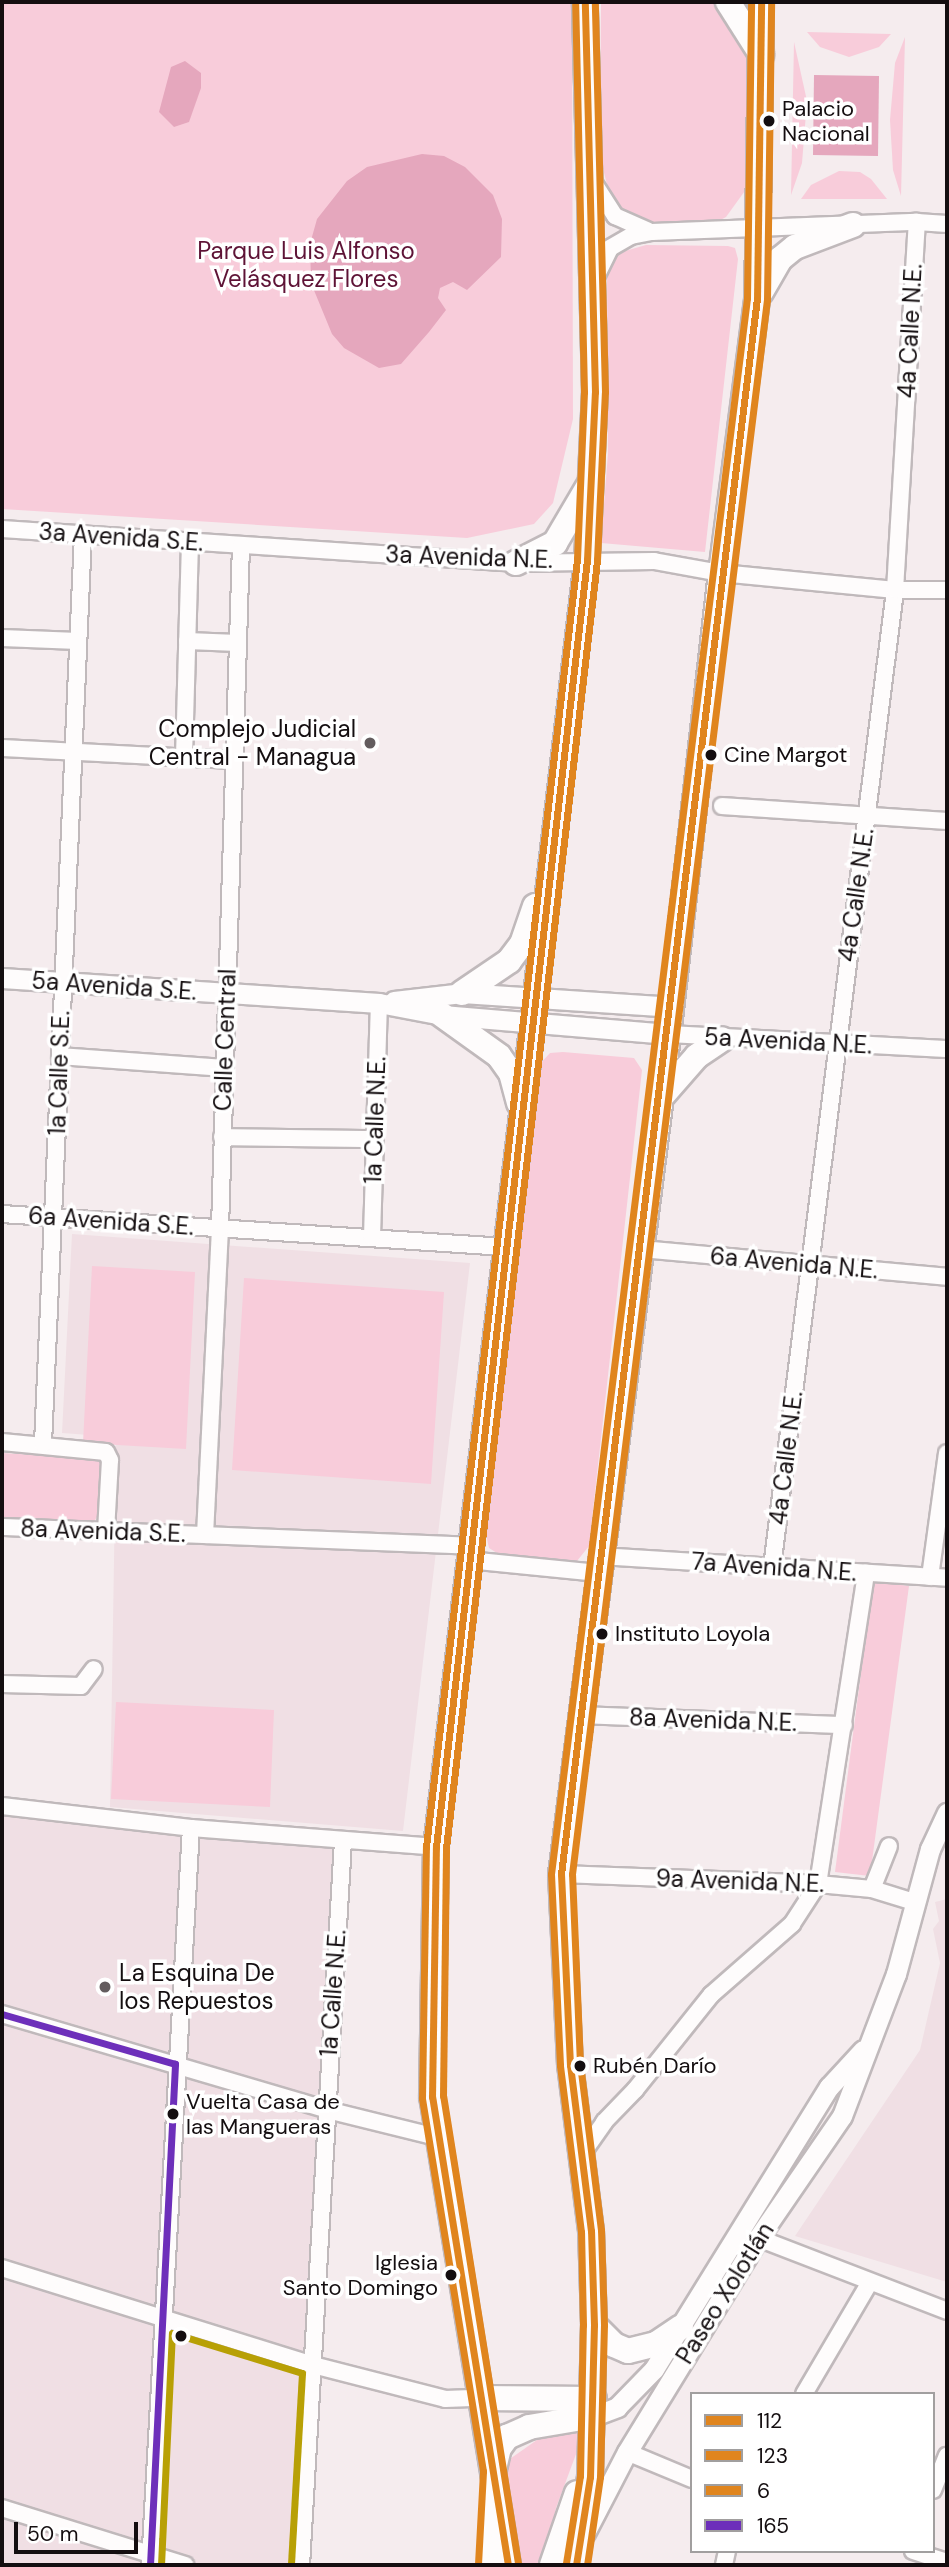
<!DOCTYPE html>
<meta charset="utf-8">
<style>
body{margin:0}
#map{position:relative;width:949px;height:2567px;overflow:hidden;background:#f5ecee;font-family:"DM Sans",sans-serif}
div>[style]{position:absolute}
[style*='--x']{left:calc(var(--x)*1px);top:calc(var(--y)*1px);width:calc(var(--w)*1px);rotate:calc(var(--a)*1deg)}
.built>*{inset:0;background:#f0dfe4}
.green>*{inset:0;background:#f8ccda}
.water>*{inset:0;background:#e5a7bd}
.roads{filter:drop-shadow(2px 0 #c0b9bb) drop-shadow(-2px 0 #c0b9bb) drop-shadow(0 2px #c0b9bb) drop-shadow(0 -2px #c0b9bb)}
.minor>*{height:16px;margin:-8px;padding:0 8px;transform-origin:8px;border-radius:8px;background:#fefcfc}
.tertiary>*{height:19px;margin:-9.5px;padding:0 9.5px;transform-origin:9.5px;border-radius:9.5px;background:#fefcfc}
.trunk>*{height:24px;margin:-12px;padding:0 12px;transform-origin:12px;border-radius:12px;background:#fefcfc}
.bus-1>*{height:7px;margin:-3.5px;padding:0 3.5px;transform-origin:3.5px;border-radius:3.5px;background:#e0851e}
.bus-2>*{height:7px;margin:-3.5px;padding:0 3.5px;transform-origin:3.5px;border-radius:3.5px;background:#e0851e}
.bus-3>*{height:7px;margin:-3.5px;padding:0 3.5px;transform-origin:3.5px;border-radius:3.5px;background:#e0851e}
.bus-4>*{height:7px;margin:-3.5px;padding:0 3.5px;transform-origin:3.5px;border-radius:3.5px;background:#6d2fba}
.bus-5>*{height:7px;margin:-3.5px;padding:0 3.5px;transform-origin:3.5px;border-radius:3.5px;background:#b8a005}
.dots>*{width:19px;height:19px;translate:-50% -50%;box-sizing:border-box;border:4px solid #fff;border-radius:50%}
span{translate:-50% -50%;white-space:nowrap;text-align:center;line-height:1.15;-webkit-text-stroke:7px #fff;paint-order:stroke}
.bus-label{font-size:22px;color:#140e10}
.left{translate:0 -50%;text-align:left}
.right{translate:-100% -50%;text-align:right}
.park-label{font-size:24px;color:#5e1336}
.street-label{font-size:24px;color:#140e10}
.poi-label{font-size:24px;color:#140e10}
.frame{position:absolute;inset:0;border:4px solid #140e10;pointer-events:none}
.legend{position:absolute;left:690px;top:2392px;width:245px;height:161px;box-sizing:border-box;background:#fff;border:2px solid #a19f9f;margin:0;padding:9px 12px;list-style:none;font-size:21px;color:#140e10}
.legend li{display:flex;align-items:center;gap:14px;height:35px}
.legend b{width:35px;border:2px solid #a19f9f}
.scale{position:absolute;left:14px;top:2522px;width:124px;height:32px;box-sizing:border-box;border:4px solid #140e10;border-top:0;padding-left:9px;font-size:21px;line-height:24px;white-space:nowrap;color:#140e10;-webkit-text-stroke:5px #fff;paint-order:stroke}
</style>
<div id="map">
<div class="built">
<div style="clip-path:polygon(72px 1234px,470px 1263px,403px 1831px,110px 1807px,116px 1437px,62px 1433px)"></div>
<div style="clip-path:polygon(2px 1806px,343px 1840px,302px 2565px,2px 2565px)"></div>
<div style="clip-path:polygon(947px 1899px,947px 2282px,795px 2236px,920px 2050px,940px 1963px,933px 1929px,939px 1921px,935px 1902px)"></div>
</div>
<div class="green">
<div style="clip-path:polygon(2px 2px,572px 2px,573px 419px,553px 503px,534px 524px,467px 538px,2px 509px)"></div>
<div style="clip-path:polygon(601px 2px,746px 2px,747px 188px,726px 217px,709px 226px,685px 228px,643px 224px,611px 200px,600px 157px)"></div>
<div style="clip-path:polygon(807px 32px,891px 34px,879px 47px,849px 57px,820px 47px)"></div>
<div style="clip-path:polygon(905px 37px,901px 196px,893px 170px,890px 120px,895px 63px)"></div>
<div style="clip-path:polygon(794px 42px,807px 101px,802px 163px,791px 195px)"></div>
<div style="clip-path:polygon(839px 171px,860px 172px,871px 179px,887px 199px,801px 199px,811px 185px)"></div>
<div style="clip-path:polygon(646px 245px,728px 246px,735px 248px,738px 259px,705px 552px,601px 543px,608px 453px,607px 273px,618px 253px)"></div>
<div style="clip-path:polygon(563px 1052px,634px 1058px,642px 1070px,589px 1546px,577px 1561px,497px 1553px,489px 1548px,485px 1530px,505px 1376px,498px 1359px,537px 1067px,550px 1053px)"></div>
<div style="clip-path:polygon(92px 1266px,195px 1272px,186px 1449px,83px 1443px)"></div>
<div style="clip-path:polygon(244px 1278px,444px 1292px,431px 1484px,232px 1470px)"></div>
<div style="clip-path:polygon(2px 1453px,100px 1459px,99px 1513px,94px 1522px,2px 1520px)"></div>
<div style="clip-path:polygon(873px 1581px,909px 1586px,870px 1876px,835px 1872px)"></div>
<div style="clip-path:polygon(116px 1702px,274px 1710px,270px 1807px,111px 1799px)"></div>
<div style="clip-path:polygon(579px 2427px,582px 2438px,556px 2508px,543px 2565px,518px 2565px,503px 2471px,507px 2461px,544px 2435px)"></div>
</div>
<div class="water">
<div style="clip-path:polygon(185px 61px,201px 73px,201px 88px,189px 122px,174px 127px,159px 112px,171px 67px)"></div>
<div style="clip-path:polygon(814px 75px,879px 76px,878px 156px,813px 155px)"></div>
<div style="clip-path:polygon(422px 154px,444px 156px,465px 167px,493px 195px,502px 219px,501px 257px,467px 290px,453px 282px,440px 288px,438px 298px,446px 310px,429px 332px,401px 364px,379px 368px,344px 348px,332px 334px,311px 283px,310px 244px,317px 219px,347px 181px,367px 167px)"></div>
</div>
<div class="roads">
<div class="minor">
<div style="--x:592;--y:180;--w:43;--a:57.4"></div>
<div style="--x:615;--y:216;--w:36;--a:24"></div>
<div style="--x:596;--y:277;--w:32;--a:-64"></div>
<div style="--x:610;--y:248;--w:24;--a:-30"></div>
<div style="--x:631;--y:236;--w:21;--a:-11"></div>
<div style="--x:652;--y:232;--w:265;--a:-2.2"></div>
<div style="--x:917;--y:222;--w:30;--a:4"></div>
<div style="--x:2;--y:529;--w:515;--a:3.78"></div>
<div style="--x:516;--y:563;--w:138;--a:-0.8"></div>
<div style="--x:654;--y:561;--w:68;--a:10.2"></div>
<div style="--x:721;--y:573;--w:175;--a:5.6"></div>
<div style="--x:895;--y:590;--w:52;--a:0"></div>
<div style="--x:2;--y:638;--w:76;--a:2.3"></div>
<div style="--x:187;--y:641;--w:51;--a:2.2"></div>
<div style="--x:2;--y:748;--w:232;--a:3"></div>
<div style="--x:184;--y:757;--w:216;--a:-88.4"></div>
<div style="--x:722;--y:806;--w:225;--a:3.8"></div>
<div style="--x:668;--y:1034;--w:279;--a:3.1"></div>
<div style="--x:60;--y:1056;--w:164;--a:4.2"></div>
<div style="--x:222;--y:1137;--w:152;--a:0.8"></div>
<div style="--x:2;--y:1214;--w:504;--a:3.75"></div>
<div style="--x:372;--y:1237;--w:234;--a:-88.3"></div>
<div style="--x:641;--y:1249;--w:307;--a:5.2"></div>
<div style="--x:2;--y:1442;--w:104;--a:5.5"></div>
<div style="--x:106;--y:1452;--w:9;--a:63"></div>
<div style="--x:110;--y:1460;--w:72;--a:93.2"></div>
<div style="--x:43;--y:1444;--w:911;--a:-87.48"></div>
<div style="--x:2;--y:1527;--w:467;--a:2.3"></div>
<div style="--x:205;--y:1535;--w:307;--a:-87.2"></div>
<div style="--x:220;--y:1228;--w:683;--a:-88.24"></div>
<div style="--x:600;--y:1556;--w:348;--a:3.6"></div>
<div style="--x:468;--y:1560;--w:131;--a:5.7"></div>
<div style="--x:772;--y:1567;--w:985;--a:-82.82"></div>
<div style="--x:895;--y:590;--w:369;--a:-86.6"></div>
<div style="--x:930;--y:1577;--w:125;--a:-82.2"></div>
<div style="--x:2;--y:1684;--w:79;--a:1.5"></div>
<div style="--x:81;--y:1686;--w:21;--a:-53"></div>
<div style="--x:581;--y:1715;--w:263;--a:2.2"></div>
<div style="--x:2;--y:1806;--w:190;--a:6.6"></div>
<div style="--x:191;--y:1828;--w:246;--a:4.4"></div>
<div style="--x:561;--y:1874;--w:257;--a:2.2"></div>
<div style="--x:818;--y:1884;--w:54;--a:5.3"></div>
<div style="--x:872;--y:1889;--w:47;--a:17.3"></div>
<div style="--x:872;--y:1889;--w:46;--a:-68.4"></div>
<div style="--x:2;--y:2014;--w:343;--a:16.4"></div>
<div style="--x:331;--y:2111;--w:109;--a:13.8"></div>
<div style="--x:582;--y:2154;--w:39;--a:-55"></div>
<div style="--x:604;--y:2122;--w:45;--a:-45.9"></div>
<div style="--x:635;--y:2090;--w:122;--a:-51.3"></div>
<div style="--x:711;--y:1995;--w:108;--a:-41.2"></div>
<div style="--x:792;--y:1924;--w:48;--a:-57"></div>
<div style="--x:818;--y:1884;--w:315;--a:-81.2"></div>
<div style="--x:758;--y:2238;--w:203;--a:21.1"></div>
<div style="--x:2;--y:2268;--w:326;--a:17.3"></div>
<div style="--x:313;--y:2365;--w:136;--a:14.4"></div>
<div style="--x:445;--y:2399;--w:34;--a:-2"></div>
<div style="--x:804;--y:2394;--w:130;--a:-59.5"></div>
<div style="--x:627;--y:2452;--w:70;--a:22.6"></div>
<div style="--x:933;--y:2490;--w:37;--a:-68"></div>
<div style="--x:2;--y:2508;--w:192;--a:17.3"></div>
<div style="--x:913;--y:2551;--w:36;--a:18"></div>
<div style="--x:150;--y:2565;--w:738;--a:-86.82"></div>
<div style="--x:301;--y:2565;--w:726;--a:-86.68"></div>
<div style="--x:724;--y:2565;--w:14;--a:-78"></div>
</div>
<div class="tertiary">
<div style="--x:2;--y:978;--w:378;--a:3.8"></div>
<div style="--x:379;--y:1003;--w:64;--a:10.8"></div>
<div style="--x:442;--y:1015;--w:227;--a:4.8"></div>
<div style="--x:394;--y:1001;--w:68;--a:-6.7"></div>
<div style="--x:462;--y:993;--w:209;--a:3.8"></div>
<div style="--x:594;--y:2416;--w:25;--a:-21"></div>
<div style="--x:617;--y:2407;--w:53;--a:-45.8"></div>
<div style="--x:654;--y:2369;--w:332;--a:-58.2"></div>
<div style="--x:829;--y:2087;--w:50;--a:-47.4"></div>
<div style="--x:585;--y:2533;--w:91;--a:-62.6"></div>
<div style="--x:627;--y:2452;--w:251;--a:-58.5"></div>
<div style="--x:758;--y:2238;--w:148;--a:-55.5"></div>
<div style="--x:842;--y:2116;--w:152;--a:-69.2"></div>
<div style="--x:896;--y:1974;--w:130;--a:-74.8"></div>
<div style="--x:930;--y:1849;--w:40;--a:-65"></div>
<div style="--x:488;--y:2565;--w:59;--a:-87.1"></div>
</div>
<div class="trunk">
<div style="--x:728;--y:2;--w:62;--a:57.6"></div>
<div style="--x:761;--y:292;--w:38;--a:-60"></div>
<div style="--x:780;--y:259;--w:19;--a:-39"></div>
<div style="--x:795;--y:247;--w:62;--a:-20.8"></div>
<div style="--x:516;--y:563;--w:44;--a:-27.1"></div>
<div style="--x:555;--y:543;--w:65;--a:-59.5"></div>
<div style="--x:462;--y:993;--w:57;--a:-34.2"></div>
<div style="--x:509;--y:961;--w:21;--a:-53"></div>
<div style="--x:522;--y:944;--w:40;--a:-71.1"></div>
<div style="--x:442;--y:1015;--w:70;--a:35.7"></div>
<div style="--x:499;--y:1056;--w:21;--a:55"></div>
<div style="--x:511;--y:1073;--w:31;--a:75"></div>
<div style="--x:662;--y:1096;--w:53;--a:-48.8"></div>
<div style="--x:697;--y:1056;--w:30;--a:-34"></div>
<div style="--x:594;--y:2325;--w:28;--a:45"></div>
<div style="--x:614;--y:2345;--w:15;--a:23"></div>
<div style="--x:628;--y:2351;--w:29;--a:-14"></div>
<div style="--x:656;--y:2344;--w:30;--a:-34"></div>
<div style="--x:479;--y:2398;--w:115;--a:0.5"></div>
<div style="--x:494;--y:2469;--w:22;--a:-77"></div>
<div style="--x:499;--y:2448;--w:14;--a:-54"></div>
<div style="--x:507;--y:2437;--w:24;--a:-24"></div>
<div style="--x:529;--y:2427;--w:66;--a:-9.6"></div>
<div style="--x:508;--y:2565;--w:474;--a:-99.2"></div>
<div style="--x:432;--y:2097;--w:250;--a:-89.1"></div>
<div style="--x:436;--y:1847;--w:1296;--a:-83.31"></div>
<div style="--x:587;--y:560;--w:168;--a:-87.3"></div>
<div style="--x:595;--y:392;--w:390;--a:-91.5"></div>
<div style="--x:552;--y:2565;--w:76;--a:-70.9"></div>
<div style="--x:576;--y:2565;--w:89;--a:-81"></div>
<div style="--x:590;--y:2477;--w:152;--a:-88.5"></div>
<div style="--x:594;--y:2325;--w:94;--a:-91.8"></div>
<div style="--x:591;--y:2231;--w:167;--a:-97.2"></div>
<div style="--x:570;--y:2065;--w:191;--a:-92.7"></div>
<div style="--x:561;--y:1874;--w:783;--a:-82.67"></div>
<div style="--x:661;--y:1097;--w:527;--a:-83.47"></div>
<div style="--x:721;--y:573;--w:276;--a:-82.5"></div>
<div style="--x:757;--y:299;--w:297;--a:-89.2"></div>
</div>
</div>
<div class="bus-1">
<div style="--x:508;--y:2565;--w:474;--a:-99.2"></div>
<div style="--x:432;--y:2097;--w:250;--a:-89.1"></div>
<div style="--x:436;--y:1847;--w:1296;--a:-83.31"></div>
<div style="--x:587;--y:560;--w:168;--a:-87.3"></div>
<div style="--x:595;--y:392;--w:390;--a:-91.5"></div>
<div style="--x:576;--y:2565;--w:89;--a:-81"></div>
<div style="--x:590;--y:2477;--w:152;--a:-88.5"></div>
<div style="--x:594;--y:2325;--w:94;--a:-91.8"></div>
<div style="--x:591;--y:2231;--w:167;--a:-97.2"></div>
<div style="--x:570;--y:2065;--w:191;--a:-92.7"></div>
<div style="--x:561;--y:1874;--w:1587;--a:-82.91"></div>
<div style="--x:757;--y:299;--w:297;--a:-89.2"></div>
</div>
<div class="bus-2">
<div style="--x:518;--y:2563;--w:473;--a:-99.1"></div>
<div style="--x:443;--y:2096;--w:248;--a:-89.3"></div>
<div style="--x:446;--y:1848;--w:1297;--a:-83.31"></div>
<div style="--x:597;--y:560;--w:168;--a:-87.3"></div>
<div style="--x:605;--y:392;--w:390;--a:-91.5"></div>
<div style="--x:587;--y:2565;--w:89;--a:-81.6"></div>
<div style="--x:600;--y:2477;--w:152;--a:-88.5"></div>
<div style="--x:604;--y:2325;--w:95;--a:-91.8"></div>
<div style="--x:601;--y:2230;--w:167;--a:-97.2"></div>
<div style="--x:580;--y:2064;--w:190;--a:-92.4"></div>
<div style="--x:572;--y:1874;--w:1586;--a:-82.94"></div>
<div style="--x:767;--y:300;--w:298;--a:-89.2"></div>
</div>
<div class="bus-3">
<div style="--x:566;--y:2563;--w:88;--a:-80.9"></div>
<div style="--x:580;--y:2476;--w:151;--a:-88.9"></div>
<div style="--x:583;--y:2325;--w:93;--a:-91.2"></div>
<div style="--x:581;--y:2232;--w:168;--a:-97.2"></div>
<div style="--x:560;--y:2065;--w:191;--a:-92.7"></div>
<div style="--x:551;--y:1874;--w:1588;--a:-82.91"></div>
<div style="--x:747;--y:298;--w:296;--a:-89.2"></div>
<div style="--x:478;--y:2564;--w:93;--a:-86.9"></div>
<div style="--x:483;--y:2471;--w:378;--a:-99.3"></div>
<div style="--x:422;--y:2098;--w:251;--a:-89.1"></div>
<div style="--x:426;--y:1847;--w:1297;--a:-83.31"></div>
<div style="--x:577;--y:559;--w:167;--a:-87.6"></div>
<div style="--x:584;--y:392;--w:390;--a:-91.3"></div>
</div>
<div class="bus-4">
<div style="--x:2;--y:2014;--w:180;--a:16.1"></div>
<div style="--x:150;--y:2565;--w:502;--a:-87.14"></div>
</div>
<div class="bus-5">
<div style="--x:161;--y:2565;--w:232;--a:-87.3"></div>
<div style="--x:172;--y:2333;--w:136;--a:17.1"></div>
<div style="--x:302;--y:2373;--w:191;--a:93.3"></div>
</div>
<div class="dots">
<div style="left:769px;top:121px;background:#140e10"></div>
<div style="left:370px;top:743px;background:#635c5e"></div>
<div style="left:711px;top:755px;background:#140e10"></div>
<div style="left:602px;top:1634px;background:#140e10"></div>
<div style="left:105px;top:1987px;background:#635c5e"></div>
<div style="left:580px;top:2066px;background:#140e10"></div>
<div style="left:173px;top:2114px;background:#140e10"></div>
<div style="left:451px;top:2275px;background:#140e10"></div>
<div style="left:181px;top:2336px;background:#140e10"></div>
</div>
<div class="bus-label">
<span class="left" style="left:782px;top:121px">Palacio<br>Nacional</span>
<span class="left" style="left:724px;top:755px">Cine Margot</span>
<span class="left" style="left:615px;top:1634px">Instituto Loyola</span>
<span class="left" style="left:593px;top:2066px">Rubén Darío</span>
<span class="left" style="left:186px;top:2114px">Vuelta Casa de<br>las Mangueras</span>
<span class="right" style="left:438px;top:2275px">Iglesia<br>Santo Domingo</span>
</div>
<div class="park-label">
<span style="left:306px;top:265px">Parque Luis Alfonso<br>Velásquez Flores</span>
</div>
<div class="street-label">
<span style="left:910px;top:331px;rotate:-87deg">4a Calle N.E.</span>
<span style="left:121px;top:537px;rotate:4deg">3a Avenida S.E.</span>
<span style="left:469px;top:557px;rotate:2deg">3a Avenida N.E.</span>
<span style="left:856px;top:895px;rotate:-82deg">4a Calle N.E.</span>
<span style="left:114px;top:986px;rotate:4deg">5a Avenida S.E.</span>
<span style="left:225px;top:1040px;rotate:-88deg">Calle Central</span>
<span style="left:788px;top:1041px;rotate:3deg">5a Avenida N.E.</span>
<span style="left:59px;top:1073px;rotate:-88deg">1a Calle S.E.</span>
<span style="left:375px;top:1120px;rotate:-88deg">1a Calle N.E.</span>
<span style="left:111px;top:1221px;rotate:4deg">6a Avenida S.E.</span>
<span style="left:794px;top:1263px;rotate:5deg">6a Avenida N.E.</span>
<span style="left:786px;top:1458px;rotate:-83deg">4a Calle N.E.</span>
<span style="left:103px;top:1531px;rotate:2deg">8a Avenida S.E.</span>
<span style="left:774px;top:1567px;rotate:4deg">7a Avenida N.E.</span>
<span style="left:713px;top:1720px;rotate:2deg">8a Avenida N.E.</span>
<span style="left:740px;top:1881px;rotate:2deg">9a Avenida N.E.</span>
<span style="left:333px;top:1993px;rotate:-86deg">1a Calle N.E.</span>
<span style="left:725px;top:2293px;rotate:-58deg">Paseo Xolotlán</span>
</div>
<div class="poi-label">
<span class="right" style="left:356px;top:743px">Complejo Judicial<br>Central - Managua</span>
<span class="left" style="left:119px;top:1987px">La Esquina De<br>los Repuestos</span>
</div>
<div class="frame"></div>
<ul class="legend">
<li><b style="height:9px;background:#e0851e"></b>112</li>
<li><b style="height:9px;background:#e0851e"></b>123</li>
<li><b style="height:9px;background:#e0851e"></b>6</li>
<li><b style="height:9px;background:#6d2fba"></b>165</li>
</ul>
<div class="scale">50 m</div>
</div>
